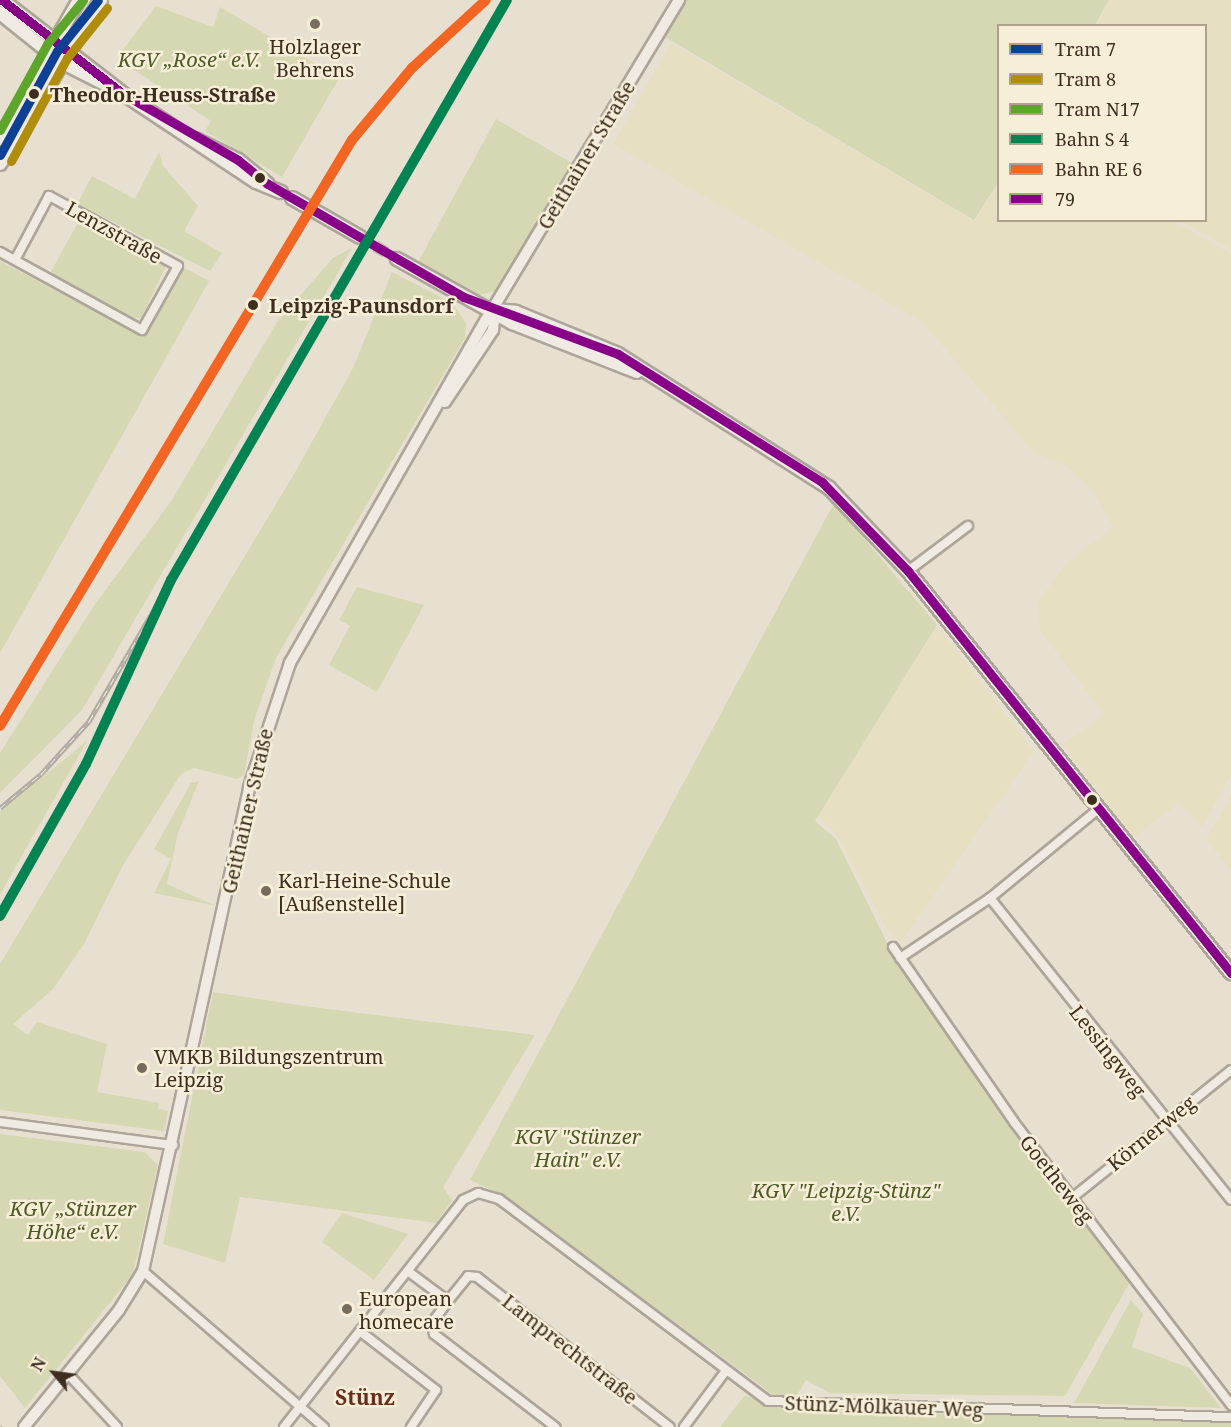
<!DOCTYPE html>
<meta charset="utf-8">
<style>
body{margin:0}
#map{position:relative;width:1231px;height:1427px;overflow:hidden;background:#e7e0d1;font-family:"Noto Serif",serif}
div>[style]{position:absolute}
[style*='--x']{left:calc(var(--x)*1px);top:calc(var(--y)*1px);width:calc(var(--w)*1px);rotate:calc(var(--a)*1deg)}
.farmland>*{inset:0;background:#e6dfc2}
.green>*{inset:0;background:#d6d7b3}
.secondary-tunnel>*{height:12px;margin-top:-6px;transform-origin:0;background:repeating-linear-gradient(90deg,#c5bcae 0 12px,transparent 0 18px)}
.roads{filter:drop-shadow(2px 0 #ada599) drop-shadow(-2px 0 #ada599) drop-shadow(0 2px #ada599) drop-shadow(0 -2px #ada599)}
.minor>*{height:8px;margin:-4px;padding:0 4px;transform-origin:4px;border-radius:4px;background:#efebe3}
.tertiary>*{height:10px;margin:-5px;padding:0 5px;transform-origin:5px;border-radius:5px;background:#efebe3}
.secondary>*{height:12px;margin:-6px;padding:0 6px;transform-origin:6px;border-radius:6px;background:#efebe3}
.rail>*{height:4.5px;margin-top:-2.25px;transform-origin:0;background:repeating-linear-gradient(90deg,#f7eed8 0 7px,#afaaa2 0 14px);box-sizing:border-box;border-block:2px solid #afaaa2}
.bus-1>*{height:9px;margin:-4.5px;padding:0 4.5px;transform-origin:4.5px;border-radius:4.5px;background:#808}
.rail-1>*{height:10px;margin:-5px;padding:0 5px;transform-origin:5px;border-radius:5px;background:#028351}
.rail-2>*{height:10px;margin:-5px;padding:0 5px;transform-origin:5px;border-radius:5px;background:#f26522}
.tram-1>*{height:9px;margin:-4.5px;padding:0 4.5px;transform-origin:4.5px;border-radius:4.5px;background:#0e4094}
.tram-2>*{height:9px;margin:-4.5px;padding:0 4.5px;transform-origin:4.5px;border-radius:4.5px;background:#b18d0d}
.tram-3>*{height:9px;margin:-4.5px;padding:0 4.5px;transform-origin:4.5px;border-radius:4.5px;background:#5ea62b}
.dots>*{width:16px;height:16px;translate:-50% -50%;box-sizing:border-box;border:3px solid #f7eed8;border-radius:50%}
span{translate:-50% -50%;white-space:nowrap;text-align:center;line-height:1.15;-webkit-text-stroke:5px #f7eed8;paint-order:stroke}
.poi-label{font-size:20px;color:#3d2e20}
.left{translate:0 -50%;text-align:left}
.park-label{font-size:20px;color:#4d5a26;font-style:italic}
.stop-label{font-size:20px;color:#3d2e20;font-weight:700}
.street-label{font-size:20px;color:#3d2e20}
.neighbourhood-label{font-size:21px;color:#6b2e1e;font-weight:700}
.legend{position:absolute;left:997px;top:24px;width:210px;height:198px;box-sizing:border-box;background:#f7eed8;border:2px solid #ada18e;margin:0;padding:8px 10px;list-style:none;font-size:18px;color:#3d2e20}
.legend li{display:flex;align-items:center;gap:12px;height:30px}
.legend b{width:30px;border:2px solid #ada18e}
.north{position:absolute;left:24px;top:1343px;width:60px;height:60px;-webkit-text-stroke:4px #f7eed8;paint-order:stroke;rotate:299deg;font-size:16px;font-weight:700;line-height:24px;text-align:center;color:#3d2e20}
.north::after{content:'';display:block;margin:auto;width:21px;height:27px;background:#3d2e20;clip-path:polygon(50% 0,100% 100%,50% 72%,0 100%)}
</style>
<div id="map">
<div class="farmland">
<div style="clip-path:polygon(1110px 0,1231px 0,1231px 249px,1180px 221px,1206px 220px,1206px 26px,1096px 25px)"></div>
<div style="clip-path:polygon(671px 43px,975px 221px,998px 185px,998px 220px,1174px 221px,1231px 254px,1231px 775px,1202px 827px,1179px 803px,1134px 837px,1062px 745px,1104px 714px,1040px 631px,1038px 602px,1068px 561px,1113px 527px,1092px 490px,1066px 466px,1034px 453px,922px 322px,613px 144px)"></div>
<div style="clip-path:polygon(937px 626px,1034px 751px,902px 941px,889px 933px,837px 835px,819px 816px)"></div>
<div style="clip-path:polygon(1231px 796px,1231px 871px,1206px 839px)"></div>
</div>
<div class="green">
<div style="clip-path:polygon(687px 0,1109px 0,1095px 25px,998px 26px,998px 183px,974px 220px,665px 37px)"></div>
<div style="clip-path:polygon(156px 6px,213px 27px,220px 7px,339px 78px,282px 177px,205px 131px,211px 121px,127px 65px,122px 51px)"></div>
<div style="clip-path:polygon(496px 119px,577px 166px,503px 289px,480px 295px,418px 262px)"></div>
<div style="clip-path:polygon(159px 152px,163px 166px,198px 206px,184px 231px,222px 253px,210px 271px,77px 204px,92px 176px,135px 199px)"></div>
<div style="clip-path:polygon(80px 219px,166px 266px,141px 318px,131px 318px,49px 275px)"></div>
<div style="clip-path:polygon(352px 248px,82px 710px,0 793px,0 753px,93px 607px,172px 500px,277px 322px,333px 258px)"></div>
<div style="clip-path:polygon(0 261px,142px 336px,181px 266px,209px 281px,0 653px)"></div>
<div style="clip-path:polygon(392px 272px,452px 303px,466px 323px,465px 338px,276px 658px,254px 721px,244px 775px,237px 779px,194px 768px,181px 774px,122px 867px,84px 944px,53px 989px,13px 1024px,28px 1035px,37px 1022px,107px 1044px,97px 1092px,159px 1103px,158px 1109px,168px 1111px,164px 1131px,0 1110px,0 964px,294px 474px,353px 368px)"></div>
<div style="clip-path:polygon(834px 503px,937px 625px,815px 821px,836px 839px,897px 963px,1009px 1124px,1131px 1280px,1065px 1396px,830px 1393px,806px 1380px,794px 1400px,772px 1394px,502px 1195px,470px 1180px)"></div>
<div style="clip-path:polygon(357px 587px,424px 605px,377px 692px,329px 665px,350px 626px,339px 620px)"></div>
<div style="clip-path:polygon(87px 741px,11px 875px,0 895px,0 812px)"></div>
<div style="clip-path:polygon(199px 781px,178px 833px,167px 884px,216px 906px,154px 893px,171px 859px,154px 849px,191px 783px)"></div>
<div style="clip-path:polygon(213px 992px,312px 1007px,535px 1035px,443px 1187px,452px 1200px,436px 1223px,240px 1197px,225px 1263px,163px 1244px)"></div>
<div style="clip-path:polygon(0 1134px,144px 1152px,158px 1165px,133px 1274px,25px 1408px,0 1376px)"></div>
<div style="clip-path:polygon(342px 1213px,408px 1234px,374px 1280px,322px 1242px)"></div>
<div style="clip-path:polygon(1131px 1300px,1143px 1314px,1132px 1347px,1190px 1368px,1221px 1408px,1074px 1403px)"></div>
<div style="clip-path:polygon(745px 1395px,790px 1411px,1231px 1419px,1231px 1427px,720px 1427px)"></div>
</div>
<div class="secondary-tunnel">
<div style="--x:360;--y:237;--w:43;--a:30.7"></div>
</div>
<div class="roads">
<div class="minor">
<div style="--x:0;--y:252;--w:162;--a:28.8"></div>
<div style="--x:142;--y:330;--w:73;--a:-60.6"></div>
<div style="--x:178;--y:266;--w:147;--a:-151.5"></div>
<div style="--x:49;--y:196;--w:72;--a:118"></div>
<div style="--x:908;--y:571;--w:75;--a:-36.9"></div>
<div style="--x:990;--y:898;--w:386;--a:51.4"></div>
<div style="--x:893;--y:947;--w:213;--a:55.3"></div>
<div style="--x:1014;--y:1122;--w:357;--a:52.5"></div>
<div style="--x:900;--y:958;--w:108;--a:-33.7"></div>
<div style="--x:990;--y:898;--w:139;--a:-39.4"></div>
<div style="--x:0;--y:1122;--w:175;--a:7.6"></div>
<div style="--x:1072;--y:1198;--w:204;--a:-38.8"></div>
<div style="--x:143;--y:1271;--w:239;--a:40.8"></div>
<div style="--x:409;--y:1272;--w:49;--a:36.6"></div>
<div style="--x:448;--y:1301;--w:27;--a:126"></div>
<div style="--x:432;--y:1323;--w:11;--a:80"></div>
<div style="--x:434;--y:1334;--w:153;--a:37.5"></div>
<div style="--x:448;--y:1301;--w:32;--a:-51"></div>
<div style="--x:468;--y:1276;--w:9;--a:6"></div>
<div style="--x:477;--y:1277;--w:244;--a:37.9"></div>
<div style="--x:361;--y:1332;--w:95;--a:37.7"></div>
<div style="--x:436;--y:1390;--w:45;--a:124"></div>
<div style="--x:68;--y:1374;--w:72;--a:47.2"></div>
<div style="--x:284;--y:1427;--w:289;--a:-51.7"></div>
<div style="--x:463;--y:1200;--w:17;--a:-25"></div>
<div style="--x:478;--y:1193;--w:22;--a:16"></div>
<div style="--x:499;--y:1199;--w:336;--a:36.9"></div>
<div style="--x:768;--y:1401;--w:463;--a:2"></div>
<div style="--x:684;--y:1427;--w:69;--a:-53.3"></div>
</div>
<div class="tertiary">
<div style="--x:445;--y:402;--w:87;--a:-56.3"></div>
<div style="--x:493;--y:330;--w:20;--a:-84"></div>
<div style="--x:24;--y:1427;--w:151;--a:-50.9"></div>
<div style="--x:119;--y:1310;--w:46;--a:-58.4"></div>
<div style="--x:143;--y:1271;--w:495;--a:-77.6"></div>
<div style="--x:249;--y:787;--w:131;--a:-71.7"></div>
<div style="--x:290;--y:663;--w:395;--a:-60.3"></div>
<div style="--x:486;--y:320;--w:374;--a:-58.9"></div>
</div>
<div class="secondary">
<div style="--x:2;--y:0;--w:150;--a:37.7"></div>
<div style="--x:0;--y:13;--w:78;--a:38.8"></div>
<div style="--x:61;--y:62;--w:68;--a:26.9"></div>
<div style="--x:122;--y:93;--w:161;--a:33.6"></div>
<div style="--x:256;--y:182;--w:27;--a:22"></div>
<div style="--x:0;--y:139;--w:160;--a:-60.4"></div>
<div style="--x:195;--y:139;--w:48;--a:26"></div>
<div style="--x:238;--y:160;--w:38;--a:39"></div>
<div style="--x:0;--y:164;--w:193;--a:-58.4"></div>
<div style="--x:292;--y:198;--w:16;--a:30"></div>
<div style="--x:313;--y:210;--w:54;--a:29.9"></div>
<div style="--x:397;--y:259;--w:132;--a:29.1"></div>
<div style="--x:512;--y:323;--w:134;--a:21.4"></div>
<div style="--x:495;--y:310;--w:21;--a:5"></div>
<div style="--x:516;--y:312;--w:110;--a:22.4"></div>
<div style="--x:618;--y:354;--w:250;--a:32.4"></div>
<div style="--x:829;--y:488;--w:115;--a:46.4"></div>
<div style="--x:908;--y:571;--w:516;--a:51.22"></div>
</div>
</div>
<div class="rail">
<div style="--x:0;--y:808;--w:53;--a:-39.7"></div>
<div style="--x:41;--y:774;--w:72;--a:-47.8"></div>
<div style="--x:89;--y:721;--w:163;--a:-59.8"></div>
<div style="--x:0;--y:1426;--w:1;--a:45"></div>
</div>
<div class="bus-1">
<div style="--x:2;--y:0;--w:152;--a:37.8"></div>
<div style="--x:122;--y:93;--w:134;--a:30"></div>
<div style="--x:238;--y:160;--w:38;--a:39"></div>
<div style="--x:268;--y:184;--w:226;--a:30"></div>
<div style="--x:464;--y:297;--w:164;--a:20.3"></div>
<div style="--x:618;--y:354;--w:241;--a:32.1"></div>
<div style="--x:822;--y:482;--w:124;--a:46"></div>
<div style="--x:908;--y:571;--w:516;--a:51.22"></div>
</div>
<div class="rail-1">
<div style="--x:0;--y:916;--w:175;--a:-60.5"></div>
<div style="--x:86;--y:764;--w:203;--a:-65.2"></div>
<div style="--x:171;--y:580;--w:670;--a:-59.92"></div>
</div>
<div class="rail-2">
<div style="--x:0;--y:726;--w:684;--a:-59.01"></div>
<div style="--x:352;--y:140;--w:94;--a:-50.2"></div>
<div style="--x:412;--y:68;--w:100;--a:-42.6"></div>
</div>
<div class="tram-1">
<div style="--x:0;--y:155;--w:119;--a:-61.3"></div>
<div style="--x:57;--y:51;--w:65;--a:-51.2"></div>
</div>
<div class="tram-2">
<div style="--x:11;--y:161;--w:117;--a:-61.5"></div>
<div style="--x:67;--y:58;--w:64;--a:-51.3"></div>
</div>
<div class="tram-3">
<div style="--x:0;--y:130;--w:98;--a:-61.3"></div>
<div style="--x:47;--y:44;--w:57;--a:-50.7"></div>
</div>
<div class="dots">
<div style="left:315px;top:24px;background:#786c5e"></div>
<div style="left:34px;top:94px;background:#3d2e20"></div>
<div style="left:260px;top:178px;background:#3d2e20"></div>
<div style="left:253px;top:305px;background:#3d2e20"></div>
<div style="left:1092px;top:800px;background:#3d2e20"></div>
<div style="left:266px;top:891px;background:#786c5e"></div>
<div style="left:142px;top:1068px;background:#786c5e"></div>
<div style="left:347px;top:1309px;background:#786c5e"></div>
</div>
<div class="poi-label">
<span style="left:315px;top:58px">Holzlager<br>Behrens</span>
<span class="left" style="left:278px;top:892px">Karl-Heine-Schule<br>[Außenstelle]</span>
<span class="left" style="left:154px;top:1068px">VMKB Bildungszentrum<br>Leipzig</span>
<span class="left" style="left:359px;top:1310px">European<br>homecare</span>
</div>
<div class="park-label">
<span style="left:189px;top:59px">KGV „Rose“ e.V.</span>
<span style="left:578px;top:1148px">KGV "Stünzer<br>Hain" e.V.</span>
<span style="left:846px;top:1202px">KGV "Leipzig-Stünz"<br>e.V.</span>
<span style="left:73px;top:1220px">KGV „Stünzer<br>Höhe“ e.V.</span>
</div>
<div class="stop-label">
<span class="left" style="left:50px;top:94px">Theodor-Heuss-Straße</span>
<span class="left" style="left:269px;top:305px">Leipzig-Paunsdorf</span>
</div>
<div class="street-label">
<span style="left:586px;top:155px;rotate:-59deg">Geithainer Straße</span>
<span style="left:114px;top:232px;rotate:29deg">Lenzstraße</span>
<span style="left:247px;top:811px;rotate:-77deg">Geithainer Straße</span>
<span style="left:1108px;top:1051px;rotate:52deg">Lessingweg</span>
<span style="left:1151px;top:1133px;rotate:-39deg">Körnerweg</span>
<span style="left:1057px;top:1179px;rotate:52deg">Goetheweg</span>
<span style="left:570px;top:1349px;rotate:38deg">Lamprechtstraße</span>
<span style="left:884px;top:1406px;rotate:2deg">Stünz-Mölkauer Weg</span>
</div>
<div class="neighbourhood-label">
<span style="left:365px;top:1397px">Stünz</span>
</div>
<ul class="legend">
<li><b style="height:8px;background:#0e4094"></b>Tram 7</li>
<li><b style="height:8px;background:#b18d0d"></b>Tram 8</li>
<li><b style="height:8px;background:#5ea62b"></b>Tram N17</li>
<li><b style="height:8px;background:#028351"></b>Bahn S 4</li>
<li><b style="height:8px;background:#f26522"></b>Bahn RE 6</li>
<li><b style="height:8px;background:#808"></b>79</li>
</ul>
<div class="north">N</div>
</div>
